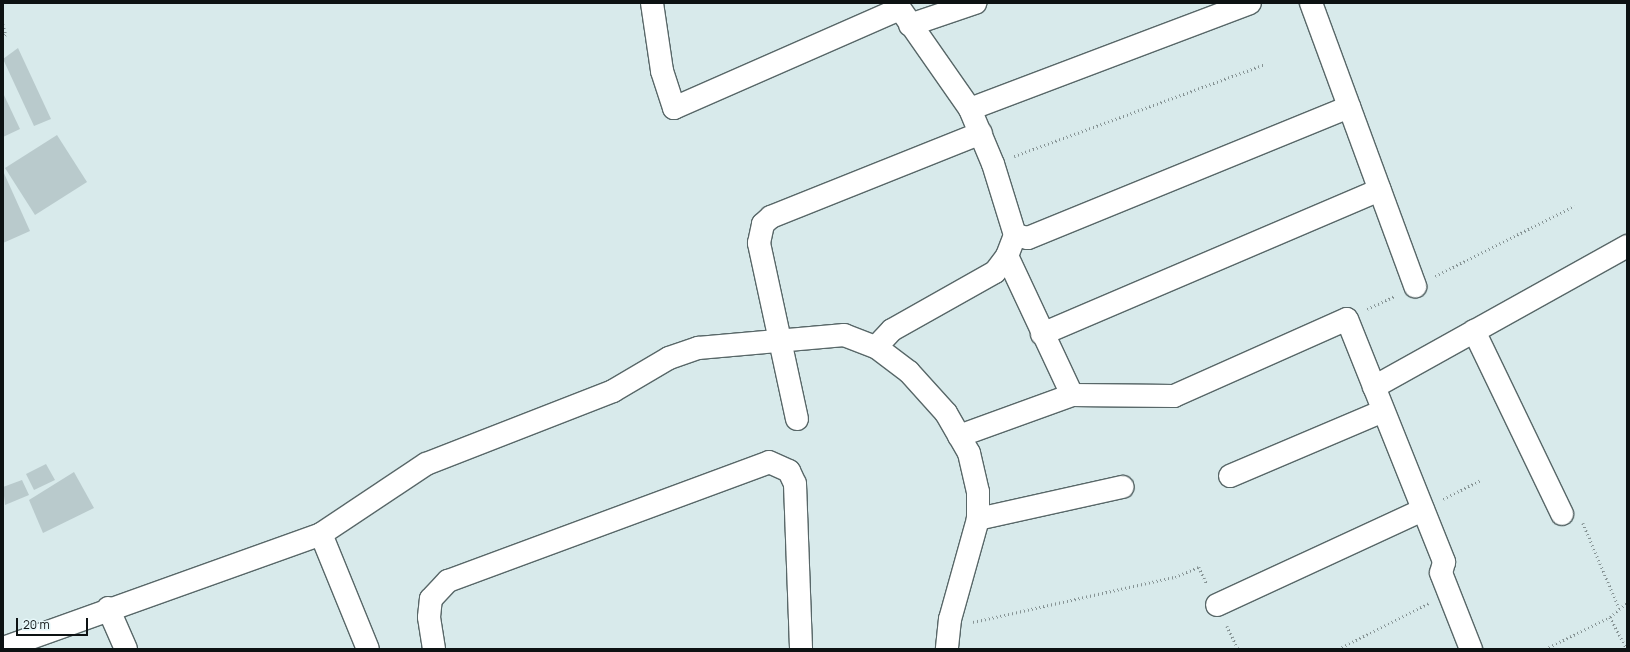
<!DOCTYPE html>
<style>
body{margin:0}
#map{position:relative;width:1630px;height:652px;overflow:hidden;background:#d8eaeb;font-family:Manrope,sans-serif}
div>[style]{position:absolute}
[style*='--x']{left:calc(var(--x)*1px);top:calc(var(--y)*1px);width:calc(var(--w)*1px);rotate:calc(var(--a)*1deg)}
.building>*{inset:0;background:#b9cacc}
.path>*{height:2.5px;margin-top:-1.25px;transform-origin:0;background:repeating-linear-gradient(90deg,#879495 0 1px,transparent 0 4px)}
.roads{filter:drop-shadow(1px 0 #586768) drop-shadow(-1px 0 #586768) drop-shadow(0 1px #586768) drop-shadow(0 -1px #586768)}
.minor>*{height:22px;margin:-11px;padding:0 11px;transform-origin:11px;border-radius:11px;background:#fff}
span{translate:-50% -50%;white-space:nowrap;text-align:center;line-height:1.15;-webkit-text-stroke:3px #e6f7f9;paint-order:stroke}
.frame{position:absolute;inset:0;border:4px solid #0d1213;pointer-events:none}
.scale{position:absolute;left:16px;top:618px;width:72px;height:18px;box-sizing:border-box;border:2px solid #0d1213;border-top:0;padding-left:5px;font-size:12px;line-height:14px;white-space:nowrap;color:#0d1213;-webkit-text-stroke:3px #e6f7f9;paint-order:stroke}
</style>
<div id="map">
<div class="building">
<div style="clip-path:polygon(18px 48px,51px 119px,34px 126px,3px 59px)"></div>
<div style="clip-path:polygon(3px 93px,20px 129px,3px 137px)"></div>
<div style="clip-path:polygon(57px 135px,87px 182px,35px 215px,5px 168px)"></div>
<div style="clip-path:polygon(3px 171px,30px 231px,3px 243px)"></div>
<div style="clip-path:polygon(46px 464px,55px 480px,34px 490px,26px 474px)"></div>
<div style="clip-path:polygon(74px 472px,94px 508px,43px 533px,29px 500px)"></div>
<div style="clip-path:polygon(22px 480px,29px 495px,5px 505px,3px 487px)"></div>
</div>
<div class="path">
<div style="--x:3;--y:24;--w:11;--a:75"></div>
<div style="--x:6;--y:35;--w:4;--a:146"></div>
<div style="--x:1014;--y:156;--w:267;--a:-20.1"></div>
<div style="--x:1435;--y:276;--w:156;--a:-26.7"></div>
<div style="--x:1367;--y:309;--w:31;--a:-25"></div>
<div style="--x:1443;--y:499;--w:42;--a:-26.6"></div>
<div style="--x:1583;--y:523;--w:92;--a:67"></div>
<div style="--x:1610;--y:617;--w:36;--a:62"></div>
<div style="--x:973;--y:622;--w:207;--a:-12.6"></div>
<div style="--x:1175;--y:577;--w:26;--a:-23"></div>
<div style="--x:1199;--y:567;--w:19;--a:65"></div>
<div style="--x:1227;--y:626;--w:25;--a:64"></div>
<div style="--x:1338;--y:649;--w:102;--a:-26.8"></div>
<div style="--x:1545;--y:649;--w:72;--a:-26.2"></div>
<div style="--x:1610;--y:617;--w:23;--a:-41"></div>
</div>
<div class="roads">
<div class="minor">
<div style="--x:652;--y:3;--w:69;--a:81.6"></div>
<div style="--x:662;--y:71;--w:39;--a:72"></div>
<div style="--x:674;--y:108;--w:246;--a:-23.7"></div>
<div style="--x:1311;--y:3;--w:302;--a:69.8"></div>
<div style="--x:910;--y:25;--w:69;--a:-18.7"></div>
<div style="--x:970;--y:109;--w:299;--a:-20.7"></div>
<div style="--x:1015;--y:235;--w:13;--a:13"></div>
<div style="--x:1028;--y:238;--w:347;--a:-22.2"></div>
<div style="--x:1007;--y:256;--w:153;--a:64.9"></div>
<div style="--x:1474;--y:331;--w:203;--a:64.3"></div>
<div style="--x:1042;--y:334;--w:367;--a:-23.1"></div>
<div style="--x:876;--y:347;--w:23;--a:-47"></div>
<div style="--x:892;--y:330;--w:118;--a:-29.4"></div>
<div style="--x:995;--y:272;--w:20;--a:-53"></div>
<div style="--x:1007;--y:256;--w:22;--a:-69"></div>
<div style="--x:1015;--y:235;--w:74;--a:-107.2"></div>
<div style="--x:993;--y:164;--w:60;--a:-112.7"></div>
<div style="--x:970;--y:109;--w:129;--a:-124.9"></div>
<div style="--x:1374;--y:387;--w:290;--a:-29.1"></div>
<div style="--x:797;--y:419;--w:180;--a:-102.2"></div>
<div style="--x:759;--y:243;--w:19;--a:-78"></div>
<div style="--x:763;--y:224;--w:11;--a:-41"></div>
<div style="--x:771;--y:217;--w:226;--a:-21.8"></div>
<div style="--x:959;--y:436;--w:120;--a:-19.9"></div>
<div style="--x:1072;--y:395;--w:102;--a:0.6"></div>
<div style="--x:1174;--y:396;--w:189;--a:-24"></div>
<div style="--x:1347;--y:319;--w:262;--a:68.2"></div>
<div style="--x:1444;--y:562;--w:11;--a:105"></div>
<div style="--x:1441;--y:573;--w:82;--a:68.5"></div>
<div style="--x:1230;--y:476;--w:166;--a:-23"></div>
<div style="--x:978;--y:519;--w:148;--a:-12.5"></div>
<div style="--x:321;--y:534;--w:124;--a:67.8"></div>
<div style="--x:1217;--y:605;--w:227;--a:-24.8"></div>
<div style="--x:108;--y:608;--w:45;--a:66.3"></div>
<div style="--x:3;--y:648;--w:338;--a:-19.7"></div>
<div style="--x:321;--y:534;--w:126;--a:-33.7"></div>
<div style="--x:426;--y:464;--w:201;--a:-21.3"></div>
<div style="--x:613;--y:391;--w:65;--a:-30.5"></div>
<div style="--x:669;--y:358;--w:31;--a:-19"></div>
<div style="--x:698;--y:348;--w:147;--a:-5.1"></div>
<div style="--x:844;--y:335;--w:34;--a:21"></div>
<div style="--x:876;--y:347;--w:41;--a:37.1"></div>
<div style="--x:909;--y:372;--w:55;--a:47.9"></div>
<div style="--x:946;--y:413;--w:46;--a:60.1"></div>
<div style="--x:969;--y:453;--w:40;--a:77"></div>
<div style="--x:978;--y:492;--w:27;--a:90"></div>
<div style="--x:978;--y:519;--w:104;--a:105.6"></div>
<div style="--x:950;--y:619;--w:30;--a:96"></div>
<div style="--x:434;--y:649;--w:32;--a:-99"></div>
<div style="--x:429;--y:617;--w:18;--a:-84"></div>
<div style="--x:431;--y:599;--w:25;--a:-47"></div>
<div style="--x:448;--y:581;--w:342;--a:-20.3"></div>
<div style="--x:769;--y:462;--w:22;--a:24"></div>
<div style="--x:789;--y:471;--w:14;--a:65"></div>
<div style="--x:795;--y:484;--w:165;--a:87.9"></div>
</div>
</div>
<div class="frame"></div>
<div class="scale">20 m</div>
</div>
